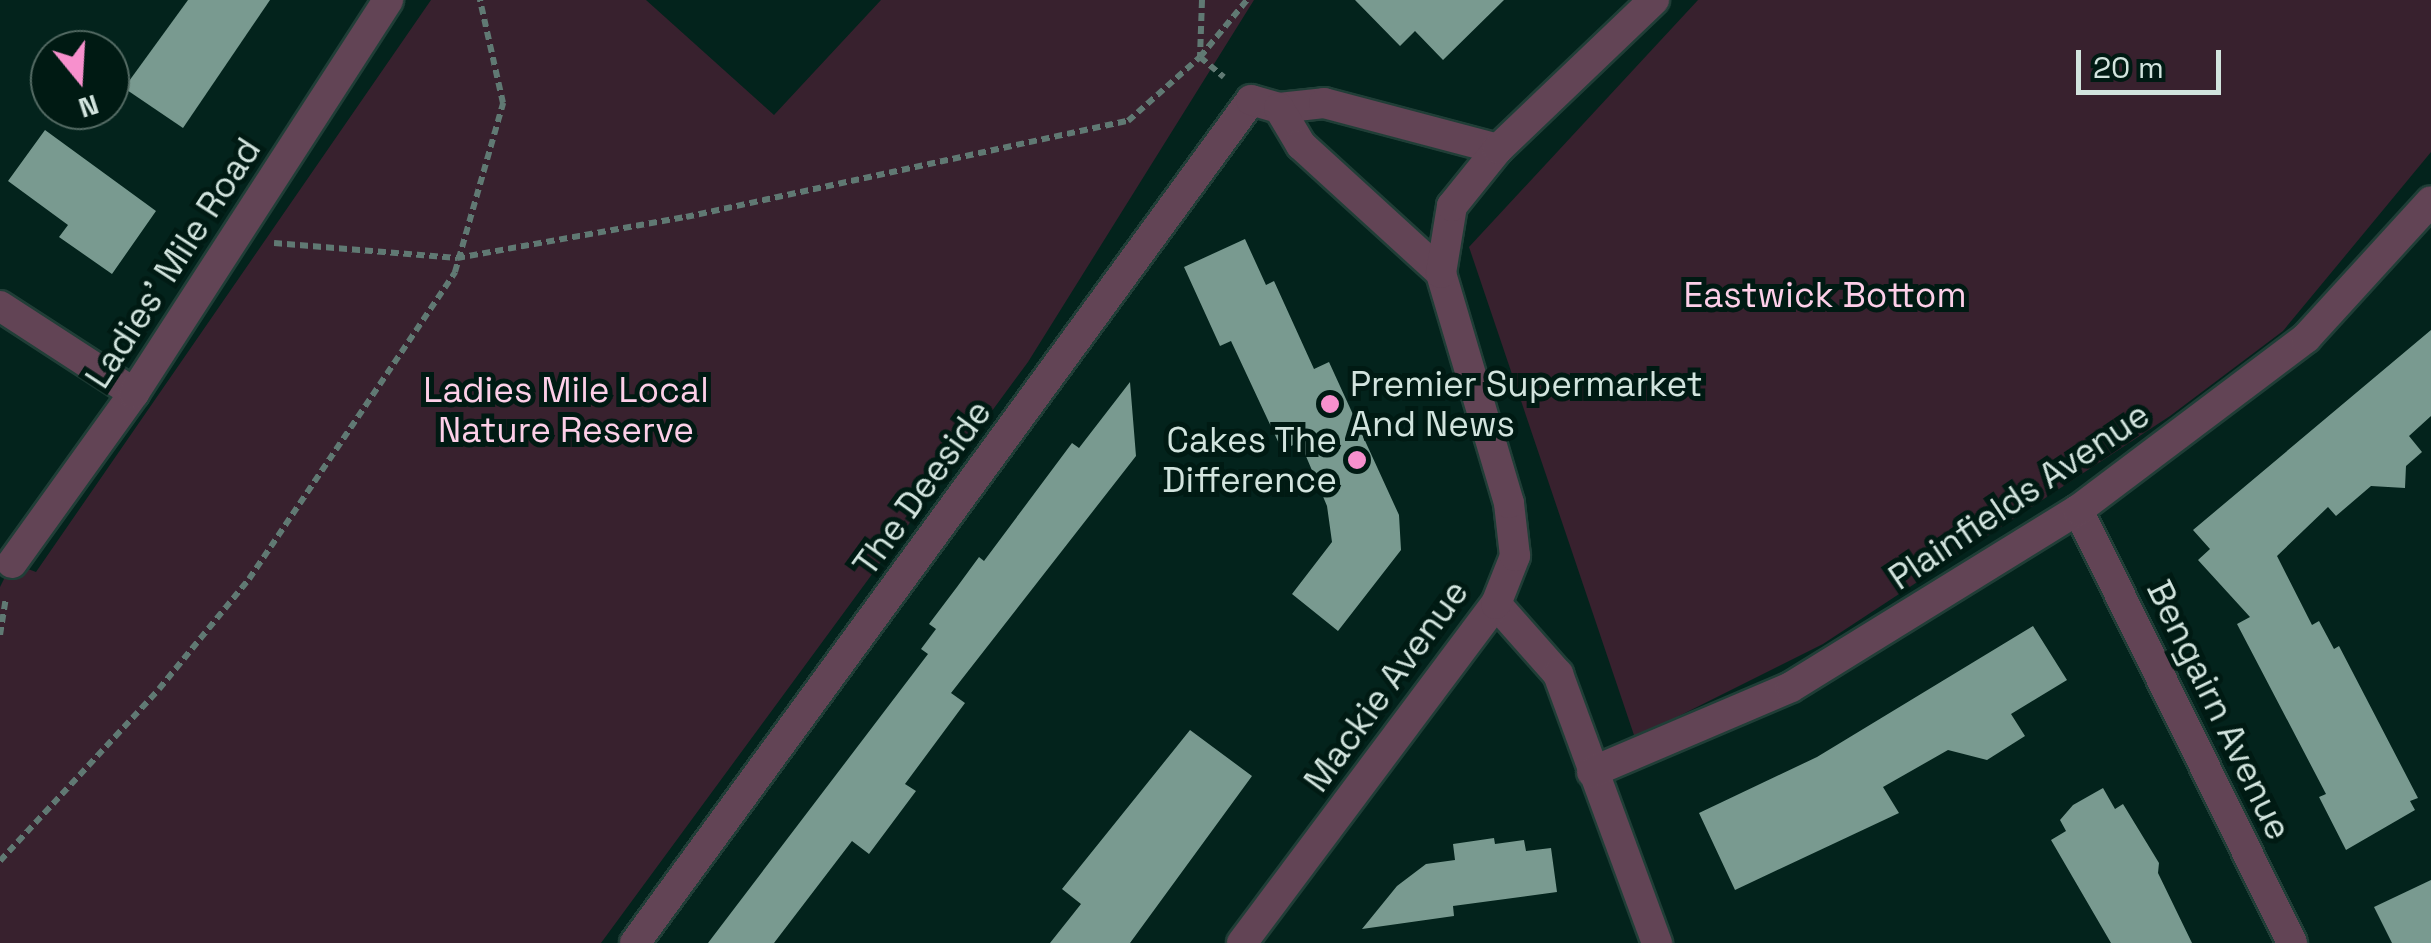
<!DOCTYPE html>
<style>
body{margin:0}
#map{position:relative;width:2431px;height:943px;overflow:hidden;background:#03231c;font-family:"Space Grotesk",sans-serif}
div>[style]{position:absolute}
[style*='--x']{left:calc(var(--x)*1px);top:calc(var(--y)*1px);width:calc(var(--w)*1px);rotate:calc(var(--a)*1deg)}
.green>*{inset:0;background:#38212e}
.building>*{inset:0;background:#799a90}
.path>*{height:6px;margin-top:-3px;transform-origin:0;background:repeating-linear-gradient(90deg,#607973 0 8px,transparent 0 13px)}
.roads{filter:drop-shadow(2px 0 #203e37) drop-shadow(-2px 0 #203e37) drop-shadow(0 2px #203e37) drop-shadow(0 -2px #203e37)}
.minor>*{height:30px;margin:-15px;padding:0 15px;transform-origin:15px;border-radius:15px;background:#624455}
.dots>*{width:28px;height:28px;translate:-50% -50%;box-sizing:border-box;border:5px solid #001a13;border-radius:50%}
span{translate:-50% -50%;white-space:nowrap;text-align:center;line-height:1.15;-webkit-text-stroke:10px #001a13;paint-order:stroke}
.street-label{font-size:35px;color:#d2e4de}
.park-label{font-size:35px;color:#fdcfe8}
.poi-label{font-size:35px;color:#d2e4de}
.left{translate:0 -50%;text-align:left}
.right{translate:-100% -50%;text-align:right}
.north{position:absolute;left:30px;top:30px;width:100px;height:100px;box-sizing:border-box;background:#001a13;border:2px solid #546b64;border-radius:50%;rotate:162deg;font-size:28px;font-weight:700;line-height:40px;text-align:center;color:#d2e4de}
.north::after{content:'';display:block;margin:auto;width:35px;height:45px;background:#f790cd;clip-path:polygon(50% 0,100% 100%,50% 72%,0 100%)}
.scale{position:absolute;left:2076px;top:50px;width:145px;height:45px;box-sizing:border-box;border:5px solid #d2e4de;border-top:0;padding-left:12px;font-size:30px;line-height:35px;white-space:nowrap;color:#d2e4de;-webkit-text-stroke:8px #001a13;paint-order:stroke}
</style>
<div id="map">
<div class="green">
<div style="clip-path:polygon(431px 0,646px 0,774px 115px,881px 0,1254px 0,1028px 362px,601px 943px,0 943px,0 587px,12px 563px,36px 572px)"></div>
<div style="clip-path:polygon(1698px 0,2431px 0,2431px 152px,2283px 331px,2170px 416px,1823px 644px,1635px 738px,1469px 247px)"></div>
</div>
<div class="building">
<div style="clip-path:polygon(188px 0,270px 0,183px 128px,124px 88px)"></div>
<div style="clip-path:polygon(1355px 0,1504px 0,1443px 60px,1415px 31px,1400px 46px)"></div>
<div style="clip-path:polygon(45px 130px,156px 211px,112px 274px,59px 237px,68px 225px,8px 181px)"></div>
<div style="clip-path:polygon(1245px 239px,1266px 285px,1274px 281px,1314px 369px,1329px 362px,1399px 515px,1401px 550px,1338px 631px,1292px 594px,1332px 542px,1327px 506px,1300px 442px,1282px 450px,1231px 341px,1220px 346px,1184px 267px)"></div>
<div style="clip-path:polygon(2431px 330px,2431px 416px,2409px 436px,2422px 452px,2406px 466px,2405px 488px,2371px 486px,2336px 516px,2328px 507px,2277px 556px,2312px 625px,2319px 621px,2334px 649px,2339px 646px,2418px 798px,2410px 801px,2415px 810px,2346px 850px,2319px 797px,2326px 794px,2237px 624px,2250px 617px,2198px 560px,2210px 549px,2193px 530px)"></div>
<div style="clip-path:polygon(1130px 382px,1136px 456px,951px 693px,965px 703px,905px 784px,916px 791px,869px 854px,852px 841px,774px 943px,708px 943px,928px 654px,921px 649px,936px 629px,929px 624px,957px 587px,979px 557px,984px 561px,1072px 443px,1079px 448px)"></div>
<div style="clip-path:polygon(2033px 626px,2067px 680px,2011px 714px,2025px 736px,1987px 760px,1948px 750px,1883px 787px,1899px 813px,1735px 890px,1699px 813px,1817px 757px)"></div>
<div style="clip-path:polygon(1190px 730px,1252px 776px,1130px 943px,1050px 943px,1081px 904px,1062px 889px)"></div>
<div style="clip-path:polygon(2103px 788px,2115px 809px,2123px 804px,2159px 863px,2158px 873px,2192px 943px,2111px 943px,2051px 840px,2066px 831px,2060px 820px,2073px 805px)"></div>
<div style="clip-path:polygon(1494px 838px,1495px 844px,1524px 840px,1526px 851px,1551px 848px,1557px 892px,1453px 906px,1454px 916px,1362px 929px,1397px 886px,1426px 864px,1455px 860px,1453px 844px)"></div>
<div style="clip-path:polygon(2431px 880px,2431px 943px,2392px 943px,2374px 907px)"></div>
</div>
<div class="path">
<div style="--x:1202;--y:0;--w:57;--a:92"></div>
<div style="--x:1200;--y:57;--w:31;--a:40"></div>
<div style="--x:274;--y:243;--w:184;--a:4.7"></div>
<div style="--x:457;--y:258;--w:233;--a:-10.2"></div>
<div style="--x:686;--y:217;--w:452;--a:-12.3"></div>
<div style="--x:1128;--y:121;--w:96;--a:-41.6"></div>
<div style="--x:1200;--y:57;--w:74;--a:-50.5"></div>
<div style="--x:0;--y:635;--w:37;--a:-81"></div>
<div style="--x:0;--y:861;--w:234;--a:-47.2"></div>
<div style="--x:159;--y:689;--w:142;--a:-50.7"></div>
<div style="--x:249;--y:579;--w:370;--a:-56.1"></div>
<div style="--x:455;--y:272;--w:176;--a:-74.1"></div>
<div style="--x:503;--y:103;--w:106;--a:-102.6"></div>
</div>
<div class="roads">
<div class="minor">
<div style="--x:1279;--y:108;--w:45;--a:-6.3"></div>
<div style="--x:1324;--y:103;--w:180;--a:14.8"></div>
<div style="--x:0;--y:306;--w:160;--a:33"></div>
<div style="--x:2078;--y:510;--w:483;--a:63.7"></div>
<div style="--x:12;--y:563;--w:209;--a:-54.3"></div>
<div style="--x:134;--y:393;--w:468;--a:-57.1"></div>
<div style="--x:1496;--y:604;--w:94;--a:48.5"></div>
<div style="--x:1558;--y:674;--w:287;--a:69.8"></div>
<div style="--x:1592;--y:772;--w:216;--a:-23.1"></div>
<div style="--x:1791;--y:687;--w:337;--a:-31.7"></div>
<div style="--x:2078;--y:510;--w:286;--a:-37"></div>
<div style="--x:2306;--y:338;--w:185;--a:-47.6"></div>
<div style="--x:635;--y:943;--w:1044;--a:-53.84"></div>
<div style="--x:1251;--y:100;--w:29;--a:16"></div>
<div style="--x:1279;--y:108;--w:43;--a:59.3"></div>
<div style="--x:1301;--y:145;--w:190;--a:42.4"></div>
<div style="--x:1242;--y:943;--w:424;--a:-53.2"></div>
<div style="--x:1496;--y:604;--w:52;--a:-68.4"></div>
<div style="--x:1515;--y:556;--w:53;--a:-96.5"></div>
<div style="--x:1509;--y:503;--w:240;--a:-106.5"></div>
<div style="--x:1441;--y:273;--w:68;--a:-80.7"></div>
<div style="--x:1452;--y:206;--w:73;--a:-51.1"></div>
<div style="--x:1498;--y:149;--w:216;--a:-43.7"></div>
</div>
</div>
<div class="dots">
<div style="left:1330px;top:404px;background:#f790cd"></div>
<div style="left:1357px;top:460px;background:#f790cd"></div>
</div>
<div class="street-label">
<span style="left:173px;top:263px;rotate:-57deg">Ladies' Mile Road</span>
<span style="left:922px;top:488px;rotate:-54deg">The Deeside</span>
<span style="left:2019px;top:496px;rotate:-34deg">Plainfields Avenue</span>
<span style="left:1386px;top:686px;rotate:-54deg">Mackie Avenue</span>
<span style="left:2219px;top:710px;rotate:64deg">Bengairn Avenue</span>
</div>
<div class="park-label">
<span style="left:1825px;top:295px">Eastwick Bottom</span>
<span style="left:566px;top:410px">Ladies Mile Local<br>Nature Reserve</span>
</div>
<div class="poi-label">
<span class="left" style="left:1350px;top:404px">Premier Supermarket<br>And News</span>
<span class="right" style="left:1337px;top:460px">Cakes The<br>Difference</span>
</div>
<div class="north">N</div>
<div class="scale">20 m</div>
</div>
